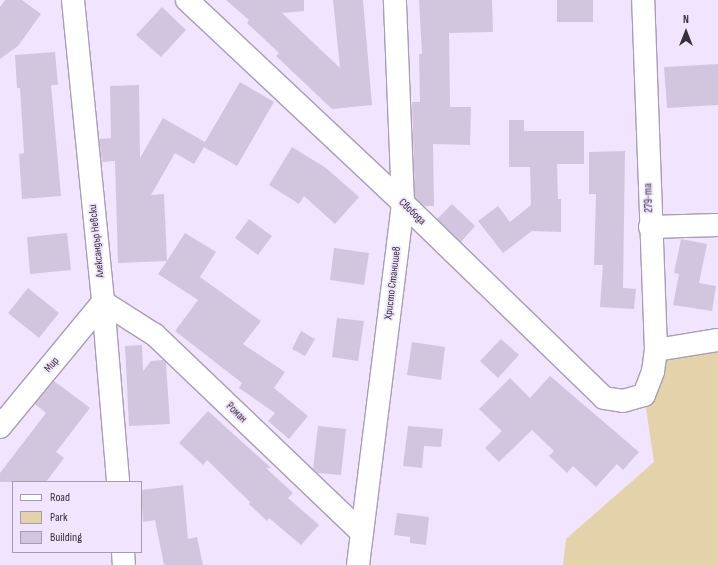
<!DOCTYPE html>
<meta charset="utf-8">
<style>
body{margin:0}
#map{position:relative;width:718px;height:565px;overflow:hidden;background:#f1e4fe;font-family:"Sofia Sans Condensed",sans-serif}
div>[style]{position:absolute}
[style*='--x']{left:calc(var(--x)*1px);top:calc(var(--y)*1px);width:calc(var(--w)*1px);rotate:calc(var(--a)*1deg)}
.green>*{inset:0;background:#e4d2ab}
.building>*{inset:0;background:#d2c6df}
.roads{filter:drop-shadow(1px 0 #a99db5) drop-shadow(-1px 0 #a99db5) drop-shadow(0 1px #a99db5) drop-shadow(0 -1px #a99db5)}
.minor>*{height:22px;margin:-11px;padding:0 11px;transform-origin:11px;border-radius:11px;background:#fff}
span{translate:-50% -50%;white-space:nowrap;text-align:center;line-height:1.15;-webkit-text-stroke:3.5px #f1e4fe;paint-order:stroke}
.street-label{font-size:11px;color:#342f39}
.legend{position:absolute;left:12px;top:481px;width:130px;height:72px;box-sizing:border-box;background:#f1e4fe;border:1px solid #a59caf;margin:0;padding:5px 7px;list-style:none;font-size:12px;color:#342f39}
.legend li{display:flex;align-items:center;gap:8px;height:20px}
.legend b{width:20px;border:1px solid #a59caf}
.north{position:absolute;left:666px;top:12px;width:40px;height:40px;-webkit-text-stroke:3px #f1e4fe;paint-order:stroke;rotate:0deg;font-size:11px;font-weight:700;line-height:16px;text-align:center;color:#342f39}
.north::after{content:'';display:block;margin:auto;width:14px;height:18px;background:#342f39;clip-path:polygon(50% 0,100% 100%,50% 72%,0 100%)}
</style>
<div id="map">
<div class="green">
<div style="clip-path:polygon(718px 340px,718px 565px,563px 565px,566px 539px,654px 462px,644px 395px,656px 350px)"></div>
</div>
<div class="building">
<div style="clip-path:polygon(5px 0,22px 0,41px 14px,18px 46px,0 59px,0 7px)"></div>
<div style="clip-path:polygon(226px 0,304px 0,304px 11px,282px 13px,340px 68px,333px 0,363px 0,372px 105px,332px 109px,276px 56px,279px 53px,247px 23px,249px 20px)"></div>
<div style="clip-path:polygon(419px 0,492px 0,493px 32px,449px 33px,450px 107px,471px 107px,470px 145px,433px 144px,434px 206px,424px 206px,415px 198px,412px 102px,420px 102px,419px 54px,422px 54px)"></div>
<div style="clip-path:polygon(557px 0,593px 0,593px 22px,557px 22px)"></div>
<div style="clip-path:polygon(162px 7px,186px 30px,161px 57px,136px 35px)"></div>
<div style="clip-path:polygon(55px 52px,58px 85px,51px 85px,61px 196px,22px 199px,19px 154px,24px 153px,20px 88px,17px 88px,15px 55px)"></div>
<div style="clip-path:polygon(718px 64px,718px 105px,667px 108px,664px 67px)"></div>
<div style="clip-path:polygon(240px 82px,274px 102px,237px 166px,204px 147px,194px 164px,175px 153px,151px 195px,164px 194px,167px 261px,185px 233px,216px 252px,200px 277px,261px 321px,243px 344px,285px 372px,274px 388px,308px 416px,289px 439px,268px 421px,275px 413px,239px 388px,242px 383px,175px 331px,198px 300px,158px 274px,167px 261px,118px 263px,115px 161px,102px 162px,99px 139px,111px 138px,110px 86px,139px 85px,140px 158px,163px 118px,205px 142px)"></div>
<div style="clip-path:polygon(509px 120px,524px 120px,524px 131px,584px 131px,584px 164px,557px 164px,558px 199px,561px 199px,561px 232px,532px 231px,503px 253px,478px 221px,498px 206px,510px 222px,531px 205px,530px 167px,509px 167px)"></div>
<div style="clip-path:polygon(292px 147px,326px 168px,359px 197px,335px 224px,304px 196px,299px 204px,269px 185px)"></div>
<div style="clip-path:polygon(625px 151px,623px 288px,636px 289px,634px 309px,600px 307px,603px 265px,594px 265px,596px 194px,589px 194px,589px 152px)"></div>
<div style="clip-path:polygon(452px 204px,475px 226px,461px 242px,437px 219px)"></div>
<div style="clip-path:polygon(249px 219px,272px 236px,258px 255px,235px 238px)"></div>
<div style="clip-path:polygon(67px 233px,71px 270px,30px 274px,27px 237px)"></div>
<div style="clip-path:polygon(681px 239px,707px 244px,699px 283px,716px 286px,712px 311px,673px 305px,679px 274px,674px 273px)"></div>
<div style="clip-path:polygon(334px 248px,369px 253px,364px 285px,330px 280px)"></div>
<div style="clip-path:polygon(28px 288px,59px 313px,39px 338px,8px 313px)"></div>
<div style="clip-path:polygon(337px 318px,364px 321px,358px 361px,332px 357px)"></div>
<div style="clip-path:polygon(301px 331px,315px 339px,305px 356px,292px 349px)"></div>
<div style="clip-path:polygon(501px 339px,519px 355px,498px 378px,480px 361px)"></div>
<div style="clip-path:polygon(412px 342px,445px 347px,441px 380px,407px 375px)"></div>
<div style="clip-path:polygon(142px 345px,143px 371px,151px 361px,163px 360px,166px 363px,170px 424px,129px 426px,125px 346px)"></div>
<div style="clip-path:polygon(550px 376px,639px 452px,623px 470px,617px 464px,596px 487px,573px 466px,567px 473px,549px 456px,554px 451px,532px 430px,499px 462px,485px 448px,502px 431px,479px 409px,510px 378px,530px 398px)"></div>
<div style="clip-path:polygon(54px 381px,90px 408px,56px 452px,64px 458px,46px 482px,0 482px,0 473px,46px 413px,35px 404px)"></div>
<div style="clip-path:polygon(208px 411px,271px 468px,266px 468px,293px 493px,288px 498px,319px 525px,301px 545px,269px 518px,267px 521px,249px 504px,250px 502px,207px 460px,203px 465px,179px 443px)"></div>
<div style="clip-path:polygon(318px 426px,346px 429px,341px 475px,317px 473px,313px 469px)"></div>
<div style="clip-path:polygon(408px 426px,443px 429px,441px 447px,424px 446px,422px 468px,403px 466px)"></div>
<div style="clip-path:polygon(183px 485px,188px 539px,197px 537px,203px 565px,164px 565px,155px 520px,143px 522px,141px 490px)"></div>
<div style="clip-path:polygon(397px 513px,429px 517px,426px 545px,410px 543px,410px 537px,394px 535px)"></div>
</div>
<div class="roads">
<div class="minor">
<div style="--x:73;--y:0;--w:303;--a:84.3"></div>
<div style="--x:103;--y:302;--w:181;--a:85.2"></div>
<div style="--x:187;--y:0;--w:296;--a:43.2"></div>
<div style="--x:403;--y:203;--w:280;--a:44.1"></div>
<div style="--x:604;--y:398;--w:19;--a:9"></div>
<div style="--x:623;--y:401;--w:22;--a:-16"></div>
<div style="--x:644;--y:395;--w:26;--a:-69"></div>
<div style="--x:653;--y:371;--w:21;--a:-82"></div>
<div style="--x:656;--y:350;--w:350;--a:-92.1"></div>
<div style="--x:650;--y:227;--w:68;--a:-1.7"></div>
<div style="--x:656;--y:350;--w:63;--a:-9.2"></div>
<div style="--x:0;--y:427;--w:162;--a:-50.5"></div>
<div style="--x:103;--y:302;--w:62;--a:32.4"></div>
<div style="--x:155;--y:335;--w:286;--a:43.7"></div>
<div style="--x:123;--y:552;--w:13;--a:86"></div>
<div style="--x:358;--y:565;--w:365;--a:-82.9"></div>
<div style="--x:403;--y:203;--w:203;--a:-92.3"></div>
</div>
</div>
<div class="street-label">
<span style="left:649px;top:198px;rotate:-92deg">279-та</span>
<span style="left:412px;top:212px;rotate:44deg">Свобода</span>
<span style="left:97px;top:241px;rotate:-96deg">Александър Невски</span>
<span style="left:393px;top:283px;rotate:-83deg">Христо Станишев</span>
<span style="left:52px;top:365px;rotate:-50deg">Мир</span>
<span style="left:236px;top:413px;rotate:44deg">Роман</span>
</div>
<ul class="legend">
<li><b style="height:5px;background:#fff"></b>Road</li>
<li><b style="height:11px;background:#e4d2ab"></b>Park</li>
<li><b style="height:11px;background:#d2c6df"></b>Building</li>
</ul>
<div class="north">N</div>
</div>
